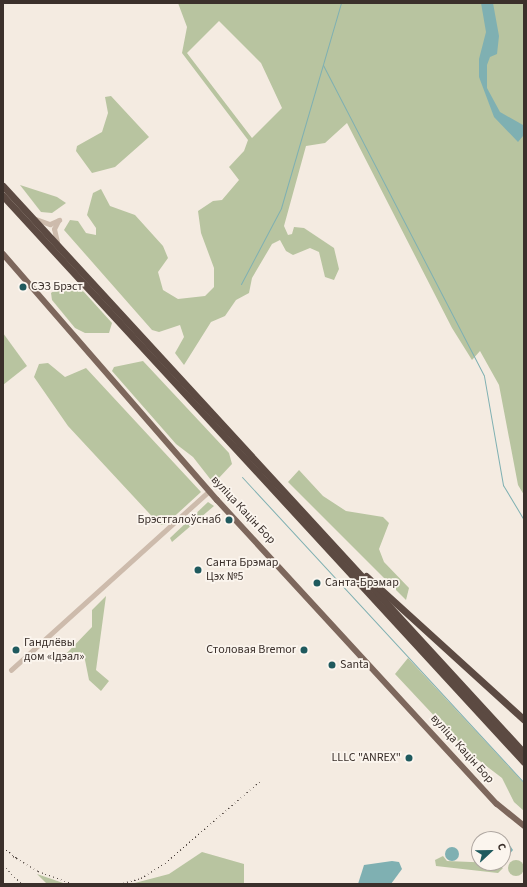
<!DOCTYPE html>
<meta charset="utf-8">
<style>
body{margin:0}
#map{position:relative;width:527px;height:887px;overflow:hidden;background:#f4ebe1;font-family:"Source Sans 3",sans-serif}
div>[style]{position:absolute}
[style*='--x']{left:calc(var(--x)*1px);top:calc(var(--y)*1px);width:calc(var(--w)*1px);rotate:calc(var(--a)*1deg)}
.green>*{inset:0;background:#b8c4a0}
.round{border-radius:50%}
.water>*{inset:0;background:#7fb0b2}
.stream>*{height:1px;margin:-0.5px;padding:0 0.5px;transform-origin:0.5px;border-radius:0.5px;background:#7fb0b2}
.minor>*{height:4.5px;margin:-2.25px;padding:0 2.25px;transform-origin:2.25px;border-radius:2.25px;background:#cdbbac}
.major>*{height:6px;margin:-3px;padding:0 3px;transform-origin:3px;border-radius:3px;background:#7d675c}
.highway>*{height:7px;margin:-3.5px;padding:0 3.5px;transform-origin:3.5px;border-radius:3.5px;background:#5c4a42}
.rail>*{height:1px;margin-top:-0.5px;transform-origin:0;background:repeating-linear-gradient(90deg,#3b302b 0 1px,transparent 0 4px)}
.dots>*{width:11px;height:11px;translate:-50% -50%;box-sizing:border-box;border:2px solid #fbf5ee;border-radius:50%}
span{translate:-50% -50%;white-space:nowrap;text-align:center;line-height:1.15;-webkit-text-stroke:3.5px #fbf5ee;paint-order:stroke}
.poi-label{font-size:12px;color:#3b302b}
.left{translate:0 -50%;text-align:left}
.right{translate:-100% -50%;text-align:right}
.street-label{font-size:12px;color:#3b302b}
.frame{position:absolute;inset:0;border:4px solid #3b302b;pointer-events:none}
.north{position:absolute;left:471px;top:831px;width:40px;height:40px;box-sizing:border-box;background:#fbf5ee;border:1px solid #aea6a0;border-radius:50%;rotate:68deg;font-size:11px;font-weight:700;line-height:16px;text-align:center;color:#3b302b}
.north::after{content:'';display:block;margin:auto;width:14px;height:18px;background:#1f5a5e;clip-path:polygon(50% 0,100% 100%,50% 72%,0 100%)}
</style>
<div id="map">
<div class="green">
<div style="clip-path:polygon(evenodd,178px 3px,524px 3px,524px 495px,518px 485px,499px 385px,480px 351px,472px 360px,452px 328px,347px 123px,325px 143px,306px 146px,284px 226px,288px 235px,292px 234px,294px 227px,304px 228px,334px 248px,339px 269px,334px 280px,325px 277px,319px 252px,310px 248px,293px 255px,286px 251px,280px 240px,272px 244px,252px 278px,249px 293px,236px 300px,225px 316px,211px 322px,184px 365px,175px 353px,184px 337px,180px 325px,159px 332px,152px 330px,64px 230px,70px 220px,78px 221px,86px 233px,96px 235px,96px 228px,87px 215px,93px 193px,101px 189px,110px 206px,135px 215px,163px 246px,168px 258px,158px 272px,163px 290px,178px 299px,205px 296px,214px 287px,214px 268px,201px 233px,198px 211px,213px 201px,222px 200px,239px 180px,229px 167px,244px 151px,248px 140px,182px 53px,187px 27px,178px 3px,219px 21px,261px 63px,282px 108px,252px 138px,187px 53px,219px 21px)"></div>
<div style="clip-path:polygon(111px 96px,149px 137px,115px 167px,92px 173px,76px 151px,77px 146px,102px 132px,108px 113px,105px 97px)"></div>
<div style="clip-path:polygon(20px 185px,57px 197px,66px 203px,52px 213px,41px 212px)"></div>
<div style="clip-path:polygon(64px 283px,72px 284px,84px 292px,112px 323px,109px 333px,85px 333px,75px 328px,52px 300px,51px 293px)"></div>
<div style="clip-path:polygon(3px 333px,27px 366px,3px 385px)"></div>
<div style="clip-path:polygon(143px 361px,229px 453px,232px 464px,217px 480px,211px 480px,193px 457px,176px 444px,112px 371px,114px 367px)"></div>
<div style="clip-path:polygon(48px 363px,65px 377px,86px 368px,201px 492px,165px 525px,160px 525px,68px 426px,34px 377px,39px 364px)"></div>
<div style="clip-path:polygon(299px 470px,323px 496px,346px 511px,383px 517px,389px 523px,379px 549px,384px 562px,409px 588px,406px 600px,288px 482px)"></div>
<div style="clip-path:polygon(208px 502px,214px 506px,172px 542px,170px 538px)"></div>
<div style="clip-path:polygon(106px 596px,96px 670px,109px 681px,101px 691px,89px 680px,84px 655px,70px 661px,66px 654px,92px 627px,92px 610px)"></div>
<div style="clip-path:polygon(408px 658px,524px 783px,524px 811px,514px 802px,502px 778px,468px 752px,395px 674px)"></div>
<div style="clip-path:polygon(202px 852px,244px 864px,244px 884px,131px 884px,169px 874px)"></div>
<div style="clip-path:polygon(443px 856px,447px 861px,495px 863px,503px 868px,498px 873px,436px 866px,435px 860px)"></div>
<div class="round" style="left:508px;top:860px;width:16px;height:16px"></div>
<div style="clip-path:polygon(37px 874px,66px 884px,47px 884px)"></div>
</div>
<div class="water">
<div style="clip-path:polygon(481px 3px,493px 3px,499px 36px,497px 54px,490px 57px,487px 65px,487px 88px,500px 112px,523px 125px,523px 136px,518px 142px,494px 117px,479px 77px,479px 59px,486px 32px)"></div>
<div style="clip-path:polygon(503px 844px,509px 844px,513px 850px,504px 861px)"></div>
<div class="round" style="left:445px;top:847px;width:14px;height:14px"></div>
<div style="clip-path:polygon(392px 861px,399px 862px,402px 869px,391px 884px,358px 884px,364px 865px)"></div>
</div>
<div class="stream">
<div style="--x:323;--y:65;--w:350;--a:62.6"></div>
<div style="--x:484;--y:376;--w:111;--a:80.1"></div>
<div style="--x:503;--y:485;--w:41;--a:59"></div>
<div style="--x:241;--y:284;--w:86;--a:-62.2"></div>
<div style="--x:281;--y:208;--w:214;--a:-73.7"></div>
<div style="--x:242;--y:477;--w:416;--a:47.3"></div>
</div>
<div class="minor">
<div style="--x:36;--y:219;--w:15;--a:20"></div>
<div style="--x:50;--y:224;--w:10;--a:-24"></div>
<div style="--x:57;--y:242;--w:13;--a:-103"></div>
<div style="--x:54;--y:229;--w:9;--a:-63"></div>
<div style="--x:11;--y:670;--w:267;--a:-42.1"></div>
</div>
<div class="major">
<div style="--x:3;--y:254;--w:326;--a:49"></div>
<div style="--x:217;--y:500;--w:413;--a:47.4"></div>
<div style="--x:497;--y:804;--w:35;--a:39"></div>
</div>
<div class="highway">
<div style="--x:3;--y:186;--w:770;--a:47.42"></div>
<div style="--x:3;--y:196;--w:769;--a:47.37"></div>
<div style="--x:366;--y:576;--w:214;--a:42.3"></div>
</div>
<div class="rail">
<div style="--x:3;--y:847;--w:18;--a:38"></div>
<div style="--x:13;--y:856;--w:29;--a:31"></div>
<div style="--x:38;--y:871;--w:37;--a:20"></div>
<div style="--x:3;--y:865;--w:27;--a:45"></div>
<div style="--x:119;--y:884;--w:23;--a:-15"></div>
<div style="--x:141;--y:878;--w:28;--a:-32"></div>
<div style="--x:165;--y:863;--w:127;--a:-40.8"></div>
</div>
<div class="dots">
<div style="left:23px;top:287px;background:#1f5a5e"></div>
<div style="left:229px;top:520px;background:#1f5a5e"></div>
<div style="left:198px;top:570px;background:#1f5a5e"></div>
<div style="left:317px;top:583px;background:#1f5a5e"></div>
<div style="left:16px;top:650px;background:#1f5a5e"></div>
<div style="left:304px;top:650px;background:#1f5a5e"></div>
<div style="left:332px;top:665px;background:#1f5a5e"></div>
<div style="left:409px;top:758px;background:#1f5a5e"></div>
</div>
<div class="poi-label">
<span class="left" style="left:31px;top:287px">СЭЗ Брэст</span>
<span class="right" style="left:221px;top:520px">Брэстгалоўснаб</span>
<span class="left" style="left:206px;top:570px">Санта Брэмар<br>Цэх №5</span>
<span class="left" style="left:325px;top:583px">Санта-Брэмар</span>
<span class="left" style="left:24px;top:650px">Гандлёвы<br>дом «Ідэал»</span>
<span class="right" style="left:296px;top:650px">Столовая Bremor</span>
<span class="left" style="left:340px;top:665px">Santa</span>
<span class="right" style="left:401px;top:758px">LLLC "ANREX"</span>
</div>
<div class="street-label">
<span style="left:243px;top:510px;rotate:47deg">вуліца Кацін Бор</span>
<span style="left:462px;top:749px;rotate:48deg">вуліца Кацін Бор</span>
</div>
<div class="frame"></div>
<div class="north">С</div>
</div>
